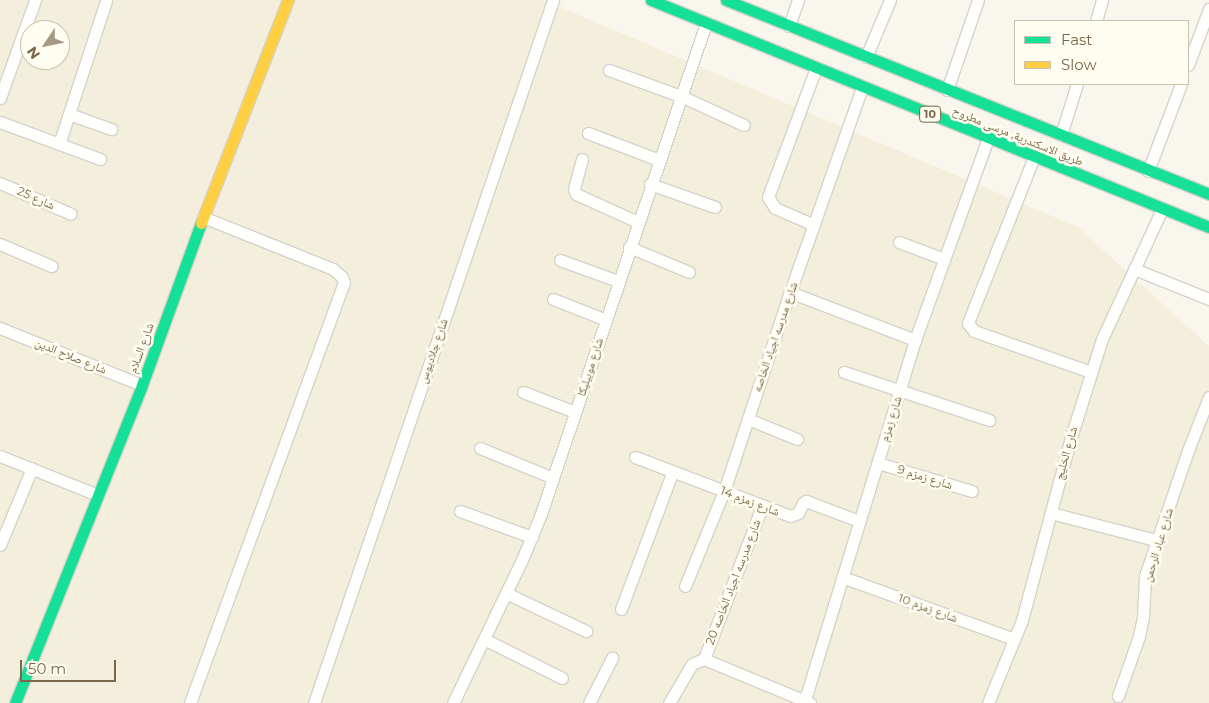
<!DOCTYPE html>
<meta charset="utf-8">
<style>
body{margin:0}
#map{position:relative;width:1209px;height:703px;overflow:hidden;background:#f9f6ed;font-family:Montserrat,"Noto Naskh Arabic",sans-serif}
div>[style]{position:absolute}
[style*='--x']{left:calc(var(--x)*1px);top:calc(var(--y)*1px);width:calc(var(--w)*1px);rotate:calc(var(--a)*1deg)}
.residential>*{inset:0;background:#f4efdd}
.roads{filter:drop-shadow(1px 0 #d6d2c8) drop-shadow(-1px 0 #d6d2c8) drop-shadow(0 1px #d6d2c8) drop-shadow(0 -1px #d6d2c8)}
.street>*{height:11px;margin:-5.5px;padding:0 5.5px;transform-origin:5.5px;border-radius:5.5px;background:#fefefc}
.fast>*{height:11px;margin:-5.5px;padding:0 5.5px;transform-origin:5.5px;border-radius:5.5px;background:#16e098}
.slow>*{height:11px;margin:-5.5px;padding:0 5.5px;transform-origin:5.5px;border-radius:5.5px;background:#ffcf43}
span{translate:-50% -50%;white-space:nowrap;text-align:center;line-height:1.15;-webkit-text-stroke:5px #fffdf0;paint-order:stroke}
.shield-label span{padding:1px 4px;background:#fffdf0;border:1px solid;border-radius:4px;-webkit-text-stroke-width:0}
.shield-label{font-size:11px;color:#7a674a;font-weight:700}
.street-label{font-size:12px;color:#7a674a}
.legend{position:absolute;left:1014px;top:20px;width:175px;height:65px;box-sizing:border-box;background:#fffdf0;border:1px solid #cac1ae;margin:0;padding:6px 9px;list-style:none;font-size:15px;color:#7a674a}
.legend li{display:flex;align-items:center;gap:10px;height:25px}
.legend b{width:25px;border:1px solid #cac1ae}
.north{position:absolute;left:20px;top:20px;width:50px;height:50px;box-sizing:border-box;background:#fffdf0;border:1px solid #cac1ae;border-radius:50%;rotate:236deg;font-size:14px;font-weight:700;line-height:20px;text-align:center;color:#7a674a}
.north::after{content:'';display:block;margin:auto;width:18px;height:22px;background:#a69983;clip-path:polygon(50% 0,100% 100%,50% 72%,0 100%)}
.scale{position:absolute;left:20px;top:660px;width:96px;height:22px;box-sizing:border-box;border:2px solid #7a674a;border-top:0;padding-left:6px;font-size:15px;line-height:18px;white-space:nowrap;color:#7a674a;-webkit-text-stroke:4px #fffdf0;paint-order:stroke}
</style>
<div id="map">
<div class="residential">
<div style="clip-path:polygon(evenodd,0 0,543px 0,1078px 227px,1209px 346px,1209px 703px,0 703px,0 0,30px 30px,60px 30px,60px 60px,30px 60px,30px 30px)"></div>
</div>
<div class="roads">
<div class="street">
<div style="--x:1096;--y:21;--w:22;--a:-74"></div>
<div style="--x:789;--y:26;--w:28;--a:-71"></div>
<div style="--x:866;--y:57;--w:62;--a:-67.2"></div>
<div style="--x:1188;--y:65;--w:60;--a:-69.4"></div>
<div style="--x:609;--y:70;--w:79;--a:20"></div>
<div style="--x:683;--y:97;--w:67;--a:24.7"></div>
<div style="--x:947;--y:90;--w:95;--a:-71"></div>
<div style="--x:0;--y:98;--w:104;--a:-70.3"></div>
<div style="--x:69;--y:114;--w:45;--a:19.7"></div>
<div style="--x:0;--y:122;--w:107;--a:20.3"></div>
<div style="--x:588;--y:133;--w:76;--a:20.8"></div>
<div style="--x:1061;--y:135;--w:53;--a:-72.6"></div>
<div style="--x:59;--y:144;--w:151;--a:-71.8"></div>
<div style="--x:1034;--y:157;--w:179;--a:111.7"></div>
<div style="--x:968;--y:323;--w:10;--a:53"></div>
<div style="--x:974;--y:331;--w:124;--a:19.3"></div>
<div style="--x:582;--y:159;--w:31;--a:105"></div>
<div style="--x:574;--y:189;--w:5;--a:68"></div>
<div style="--x:576;--y:194;--w:68;--a:24.3"></div>
<div style="--x:1148;--y:171;--w:93;--a:-69.2"></div>
<div style="--x:0;--y:183;--w:77;--a:23.6"></div>
<div style="--x:650;--y:184;--w:69;--a:19.5"></div>
<div style="--x:814;--y:225;--w:43;--a:-156.4"></div>
<div style="--x:775;--y:208;--w:13;--a:-122"></div>
<div style="--x:768;--y:197;--w:138;--a:-69.6"></div>
<div style="--x:899;--y:242;--w:48;--a:20.7"></div>
<div style="--x:0;--y:244;--w:56;--a:23.3"></div>
<div style="--x:629;--y:247;--w:65;--a:22.6"></div>
<div style="--x:560;--y:260;--w:62;--a:19.9"></div>
<div style="--x:1134;--y:269;--w:81;--a:21.8"></div>
<div style="--x:790;--y:292;--w:134;--a:21"></div>
<div style="--x:553;--y:299;--w:57;--a:21.6"></div>
<div style="--x:0;--y:328;--w:153;--a:21.9"></div>
<div style="--x:844;--y:372;--w:153;--a:18.3"></div>
<div style="--x:523;--y:392;--w:56;--a:21"></div>
<div style="--x:748;--y:419;--w:53;--a:22.2"></div>
<div style="--x:480;--y:448;--w:79;--a:22.3"></div>
<div style="--x:0;--y:456;--w:105;--a:21.7"></div>
<div style="--x:635;--y:457;--w:166;--a:20.8"></div>
<div style="--x:790;--y:516;--w:9;--a:-21"></div>
<div style="--x:798;--y:513;--w:11;--a:-63"></div>
<div style="--x:803;--y:503;--w:4;--a:-34"></div>
<div style="--x:806;--y:501;--w:57;--a:20.7"></div>
<div style="--x:878;--y:463;--w:98;--a:16.6"></div>
<div style="--x:460;--y:511;--w:77;--a:19.9"></div>
<div style="--x:1051;--y:513;--w:112;--a:14.5"></div>
<div style="--x:0;--y:545;--w:83;--a:-67.4"></div>
<div style="--x:842;--y:577;--w:183;--a:19.8"></div>
<div style="--x:685;--y:586;--w:103;--a:-67.7"></div>
<div style="--x:724;--y:491;--w:210;--a:-71.7"></div>
<div style="--x:790;--y:292;--w:217;--a:-70.6"></div>
<div style="--x:506;--y:593;--w:89;--a:25.4"></div>
<div style="--x:621;--y:609;--w:147;--a:-69.4"></div>
<div style="--x:484;--y:639;--w:87;--a:26.6"></div>
<div style="--x:704;--y:659;--w:164;--a:-69.2"></div>
<div style="--x:1118;--y:696;--w:64;--a:-70.7"></div>
<div style="--x:1139;--y:636;--w:19;--a:-78"></div>
<div style="--x:1143;--y:617;--w:41;--a:-87.2"></div>
<div style="--x:1145;--y:576;--w:130;--a:-71.1"></div>
<div style="--x:1187;--y:453;--w:60;--a:-68.6"></div>
<div style="--x:190;--y:703;--w:448;--a:-69.9"></div>
<div style="--x:344;--y:282;--w:5;--a:-112"></div>
<div style="--x:342;--y:277;--w:12;--a:-138"></div>
<div style="--x:333;--y:269;--w:140;--a:-158.2"></div>
<div style="--x:314;--y:703;--w:743;--a:-71.22"></div>
<div style="--x:453;--y:703;--w:157;--a:-64.3"></div>
<div style="--x:521;--y:562;--w:52;--a:-67.4"></div>
<div style="--x:541;--y:514;--w:518;--a:-71.43"></div>
<div style="--x:589;--y:703;--w:51;--a:-62.9"></div>
<div style="--x:669;--y:703;--w:45;--a:-59.5"></div>
<div style="--x:692;--y:664;--w:13;--a:-23"></div>
<div style="--x:704;--y:659;--w:115;--a:22.5"></div>
<div style="--x:804;--y:703;--w:380;--a:-73"></div>
<div style="--x:915;--y:340;--w:215;--a:-70.1"></div>
<div style="--x:988;--y:703;--w:90;--a:-67.7"></div>
<div style="--x:1022;--y:620;--w:193;--a:-75"></div>
<div style="--x:1072;--y:434;--w:100;--a:-72.5"></div>
<div style="--x:1102;--y:339;--w:143;--a:-65.2"></div>
</div>
<div class="fast">
<div style="--x:651;--y:0;--w:602;--a:22.14"></div>
<div style="--x:726;--y:0;--w:521;--a:21.88"></div>
<div style="--x:15;--y:703;--w:342;--a:-68.2"></div>
<div style="--x:142;--y:385;--w:172;--a:-70"></div>
</div>
<div class="slow">
<div style="--x:201;--y:223;--w:239;--a:-68.7"></div>
</div>
</div>
<div class="shield-label">
<span style="left:930px;top:114px">10</span>
</div>
<div class="street-label">
<span style="left:1018px;top:136px;rotate:22deg">طريق الاسكندرية, مرسى مطروح</span>
<span style="left:36px;top:198px;rotate:24deg">شارع 25</span>
<span style="left:775px;top:337px;rotate:-71deg">شارع مدرسه اجياد الخاصه</span>
<span style="left:141px;top:348px;rotate:-70deg">شارع السلام</span>
<span style="left:433px;top:351px;rotate:-71deg">شارع جلاديوس</span>
<span style="left:71px;top:356px;rotate:22deg">شارع صلاح الدين</span>
<span style="left:590px;top:367px;rotate:-72deg">شارع موبيليكا</span>
<span style="left:891px;top:419px;rotate:-73deg">شارع زمزم</span>
<span style="left:1066px;top:453px;rotate:-74deg">شارع الخليج</span>
<span style="left:925px;top:477px;rotate:17deg">شارع زمزم 9</span>
<span style="left:750px;top:501px;rotate:21deg">شارع زمزم 14</span>
<span style="left:1158px;top:545px;rotate:-73deg">شارع عباد الرحمن</span>
<span style="left:733px;top:582px;rotate:-69deg">شارع مدرسه اجياد الخاصه 20</span>
<span style="left:928px;top:608px;rotate:20deg">شارع زمزم 10</span>
</div>
<ul class="legend">
<li><b style="height:6px;background:#16e098"></b>Fast</li>
<li><b style="height:6px;background:#ffcf43"></b>Slow</li>
</ul>
<div class="north">N</div>
<div class="scale">50 m</div>
</div>
